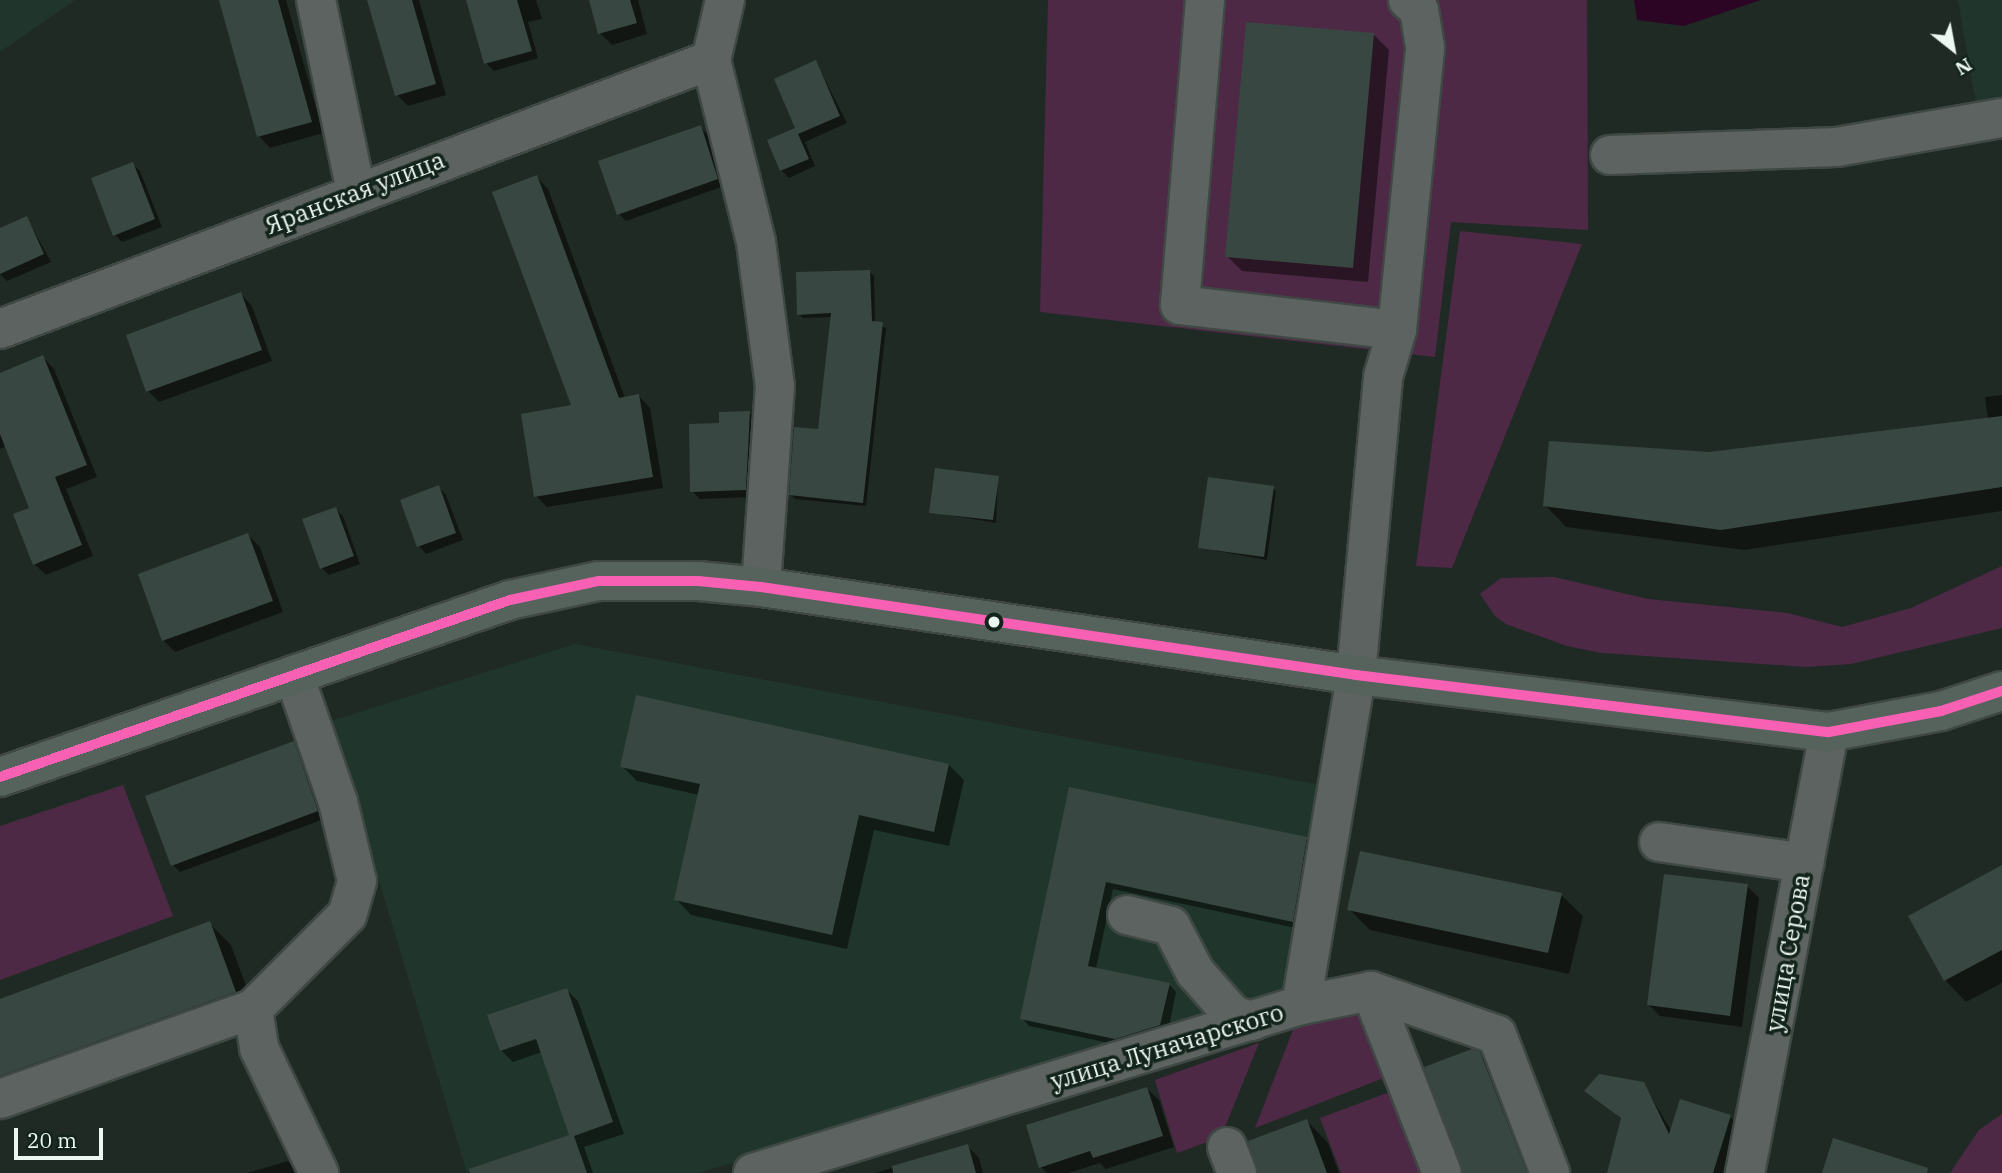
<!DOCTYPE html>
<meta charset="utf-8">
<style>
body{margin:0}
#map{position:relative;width:2002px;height:1173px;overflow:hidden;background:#202a25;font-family:"IBM Plex Serif",serif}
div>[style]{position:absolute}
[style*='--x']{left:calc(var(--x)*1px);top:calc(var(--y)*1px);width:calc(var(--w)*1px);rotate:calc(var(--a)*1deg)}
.built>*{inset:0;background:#20362c}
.green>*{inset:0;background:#4e2945}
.water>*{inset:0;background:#2c0525}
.shadow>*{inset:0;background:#0007}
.building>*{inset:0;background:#384741}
.roads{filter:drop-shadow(2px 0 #3f4844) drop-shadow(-2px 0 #3f4844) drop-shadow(0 2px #3f4844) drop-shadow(0 -2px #3f4844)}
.minor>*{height:38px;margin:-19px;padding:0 19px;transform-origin:19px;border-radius:19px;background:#5c6360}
.major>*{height:38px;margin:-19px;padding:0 19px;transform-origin:19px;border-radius:19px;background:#55635c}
.bus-1>*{height:10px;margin:-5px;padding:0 5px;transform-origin:5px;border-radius:5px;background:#f860b3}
.dots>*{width:19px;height:19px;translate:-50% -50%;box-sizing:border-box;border:4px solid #13241c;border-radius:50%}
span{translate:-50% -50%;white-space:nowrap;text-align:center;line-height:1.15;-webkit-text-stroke:7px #13241c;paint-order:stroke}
.street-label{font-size:24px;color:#edf7f2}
.north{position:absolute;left:1918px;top:14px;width:70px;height:70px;-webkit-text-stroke:5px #13241c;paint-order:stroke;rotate:149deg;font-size:19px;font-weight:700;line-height:28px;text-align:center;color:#edf7f2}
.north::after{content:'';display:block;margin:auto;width:24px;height:32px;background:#edf7f2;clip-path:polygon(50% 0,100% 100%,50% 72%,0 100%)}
.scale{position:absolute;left:14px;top:1128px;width:89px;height:32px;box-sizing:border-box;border:4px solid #edf7f2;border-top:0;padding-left:9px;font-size:21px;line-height:24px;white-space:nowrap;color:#edf7f2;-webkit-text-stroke:5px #13241c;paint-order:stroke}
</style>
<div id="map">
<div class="built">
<div style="clip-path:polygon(0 0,75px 0,0 52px)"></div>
<div style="clip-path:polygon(1958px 0,2002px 0,2002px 136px,1982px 139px)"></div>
<div style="clip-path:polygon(575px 644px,1326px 786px,1286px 999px,698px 1173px,467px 1173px,331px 721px)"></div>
</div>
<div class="green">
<div style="clip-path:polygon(1048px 0,1587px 0,1588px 230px,1451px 222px,1435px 357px,1040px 312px)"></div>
<div style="clip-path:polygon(1460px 231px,1582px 244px,1452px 568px,1416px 566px)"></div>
<div style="clip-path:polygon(2002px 566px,2002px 628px,1851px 664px,1807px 667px,1602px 653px,1567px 646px,1506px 624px,1495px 616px,1480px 594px,1501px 578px,1554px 577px,1648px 599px,1787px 613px,1842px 627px,1911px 608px)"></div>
<div style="clip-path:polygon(123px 785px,173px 916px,0 980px,0 826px)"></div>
<div style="clip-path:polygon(1363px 1006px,1389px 1076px,1255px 1128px,1296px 1022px)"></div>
<div style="clip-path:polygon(1259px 1043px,1221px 1137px,1177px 1153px,1155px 1080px)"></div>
<div style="clip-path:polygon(1398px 1089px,1429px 1173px,1341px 1173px,1320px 1118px)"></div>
<div style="clip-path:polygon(2002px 1114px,2002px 1173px,1950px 1173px,1979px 1130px)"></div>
</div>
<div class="water">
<div style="clip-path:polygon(1634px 0,1761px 0,1684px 26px,1637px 20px)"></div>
</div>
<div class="shadow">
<div style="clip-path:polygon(221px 0,286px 0,323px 133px,270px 148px,259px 136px)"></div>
<div style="clip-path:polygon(369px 0,419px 0,446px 95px,408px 106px,397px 95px)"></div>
<div style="clip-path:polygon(471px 0,536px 0,542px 19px,528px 22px,538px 58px,494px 71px,486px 63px)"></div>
<div style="clip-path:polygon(591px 0,638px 0,647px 34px,612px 45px,600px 33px)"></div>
<div style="clip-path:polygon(1374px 35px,1389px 50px,1368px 282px,1242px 271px,1227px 256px)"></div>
<div style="clip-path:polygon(816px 62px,847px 123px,805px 142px,815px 166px,789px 178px,781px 170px)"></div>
<div style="clip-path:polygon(700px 127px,708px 134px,724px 186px,626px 221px,619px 214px)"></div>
<div style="clip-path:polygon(132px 164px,140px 171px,162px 227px,122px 242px,115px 235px)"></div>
<div style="clip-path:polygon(537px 177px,548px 189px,625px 398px,639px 396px,650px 408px,663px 488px,547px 507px,536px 496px,573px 407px)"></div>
<div style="clip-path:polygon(27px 218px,51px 262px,7px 281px,0 274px,0 230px)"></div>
<div style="clip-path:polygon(869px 272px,874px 276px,875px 323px,886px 328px,866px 506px,795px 499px,791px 495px,820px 431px,833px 317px,803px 318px,799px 314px)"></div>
<div style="clip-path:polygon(241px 294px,252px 306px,272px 361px,159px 402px,148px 391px)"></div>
<div style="clip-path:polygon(43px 357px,54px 369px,97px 477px,66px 489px,93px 556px,46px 575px,34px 564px,32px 509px,7px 446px,0 449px,0 374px)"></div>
<div style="clip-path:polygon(2002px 395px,2002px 511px,1744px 550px,1566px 527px,1545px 505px,1709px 454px,1988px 420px,1985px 397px)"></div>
<div style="clip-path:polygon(749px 413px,757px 420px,753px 497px,700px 499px,692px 491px,721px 425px)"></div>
<div style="clip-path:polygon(998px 477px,996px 523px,931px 512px)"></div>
<div style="clip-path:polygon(439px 487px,446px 495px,463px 540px,426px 554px,419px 546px)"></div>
<div style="clip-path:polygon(1273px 488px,1276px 491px,1267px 560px,1200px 548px)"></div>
<div style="clip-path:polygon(335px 509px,343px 516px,360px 564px,329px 575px,322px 568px)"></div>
<div style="clip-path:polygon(248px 535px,260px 547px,283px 612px,175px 652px,163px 640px)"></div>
<div style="clip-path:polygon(293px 743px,301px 751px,324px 819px,180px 872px,173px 865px)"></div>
<div style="clip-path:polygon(949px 765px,964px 780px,949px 846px,874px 830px,847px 949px,691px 915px,676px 899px,699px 795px,637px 781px,622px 766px)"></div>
<div style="clip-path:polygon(1071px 789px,1306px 839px,1314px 846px,1300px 929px,1113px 889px,1096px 969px,1169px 984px,1176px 992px,1168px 1032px,1123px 1046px,1029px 1026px,1022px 1018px)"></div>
<div style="clip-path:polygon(2002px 867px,2002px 983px,1966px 1002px,1945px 980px)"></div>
<div style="clip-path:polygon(1747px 886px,1759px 898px,1742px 1027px,1660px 1016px,1649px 1005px)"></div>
<div style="clip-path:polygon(1561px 895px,1583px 916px,1569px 974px,1370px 930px,1349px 909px)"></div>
<div style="clip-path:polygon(209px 923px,231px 945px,256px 1013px,0 1112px,0 1001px)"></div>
<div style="clip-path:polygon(567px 990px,578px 1001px,624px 1134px,584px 1147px,593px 1173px,467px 1173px,571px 1136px,542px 1052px,513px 1062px,501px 1050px)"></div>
<div style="clip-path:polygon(1479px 1054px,1501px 1076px,1539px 1173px,1465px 1173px)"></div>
<div style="clip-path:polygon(1643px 1083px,1672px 1132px,1730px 1117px,1739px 1125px,1724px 1173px,1609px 1173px,1622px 1119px,1587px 1091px)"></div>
<div style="clip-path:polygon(1147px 1089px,1159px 1100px,1174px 1147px,1106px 1169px,1100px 1163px,1068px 1173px,1047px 1173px,1041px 1167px)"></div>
<div style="clip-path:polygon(1307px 1121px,1328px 1143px,1339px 1173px,1261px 1173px)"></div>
<div style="clip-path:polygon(967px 1146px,979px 1158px,983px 1173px,875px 1173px)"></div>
<div style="clip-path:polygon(288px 1161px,299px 1173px,247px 1173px)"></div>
</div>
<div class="building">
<div style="clip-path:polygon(219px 0,278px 0,312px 122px,257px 137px)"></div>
<div style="clip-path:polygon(367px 0,412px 0,436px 84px,395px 96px)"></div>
<div style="clip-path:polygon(466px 0,517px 0,532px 51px,484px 64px)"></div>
<div style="clip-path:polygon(589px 0,630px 0,637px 23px,598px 34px)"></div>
<div style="clip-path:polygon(1246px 22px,1374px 33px,1353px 268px,1225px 257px)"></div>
<div style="clip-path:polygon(816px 60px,840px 116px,798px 134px,809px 159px,780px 171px,767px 140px,795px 128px,774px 79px)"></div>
<div style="clip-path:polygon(701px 125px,718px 179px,617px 215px,598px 161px)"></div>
<div style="clip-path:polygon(133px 162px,155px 219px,113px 236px,91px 178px)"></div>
<div style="clip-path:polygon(537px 175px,619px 398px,639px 394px,653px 477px,534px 497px,521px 414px,571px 405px,492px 192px)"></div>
<div style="clip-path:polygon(27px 216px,44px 254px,0 274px,0 228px)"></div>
<div style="clip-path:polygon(870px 270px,872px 321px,883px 322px,863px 503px,789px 495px,794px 427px,818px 429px,831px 313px,797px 315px,796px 272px)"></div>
<div style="clip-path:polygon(241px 292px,262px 350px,146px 392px,126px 335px)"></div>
<div style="clip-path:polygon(43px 355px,87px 465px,55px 477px,82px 545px,33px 565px,13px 514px,29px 508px,0 434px,0 373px)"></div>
<div style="clip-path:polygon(750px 411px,746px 490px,690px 492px,689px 424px,719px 423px,719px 412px)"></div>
<div style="clip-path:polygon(2002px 416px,2002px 487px,1721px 530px,1543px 506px,1549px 441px,1709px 452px)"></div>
<div style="clip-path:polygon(935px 468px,999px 476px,993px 520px,929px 513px)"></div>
<div style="clip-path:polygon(1208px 477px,1274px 486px,1264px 557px,1198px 548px)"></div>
<div style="clip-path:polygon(439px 485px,456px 533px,417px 547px,400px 500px)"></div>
<div style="clip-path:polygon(336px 507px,354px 556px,320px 569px,302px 519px)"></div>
<div style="clip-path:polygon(248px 533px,273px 601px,162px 641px,138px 574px)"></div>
<div style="clip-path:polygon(636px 695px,949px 764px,934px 832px,859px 815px,832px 935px,674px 900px,700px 784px,620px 767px)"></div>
<div style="clip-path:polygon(294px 741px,318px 811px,171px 866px,145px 796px)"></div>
<div style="clip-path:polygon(1069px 787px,1307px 837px,1293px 922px,1106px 882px,1088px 966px,1170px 983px,1160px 1025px,1115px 1039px,1020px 1019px)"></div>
<div style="clip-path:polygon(1360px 851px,1562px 893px,1548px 953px,1347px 910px)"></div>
<div style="clip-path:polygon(2002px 865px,2002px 950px,1944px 981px,1908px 916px)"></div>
<div style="clip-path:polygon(1664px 874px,1748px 884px,1730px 1016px,1647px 1005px)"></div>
<div style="clip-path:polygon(210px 921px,236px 992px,0 1076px,0 999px)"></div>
<div style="clip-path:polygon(567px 988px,613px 1122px,574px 1136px,587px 1173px,470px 1173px,469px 1169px,569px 1135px,536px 1039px,500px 1051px,487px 1015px)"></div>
<div style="clip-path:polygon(1472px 1049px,1480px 1052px,1527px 1173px,1463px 1173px,1424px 1067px)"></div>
<div style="clip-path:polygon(1599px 1074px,1644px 1082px,1669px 1134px,1680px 1099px,1731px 1115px,1713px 1173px,1607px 1173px,1621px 1118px,1584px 1091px)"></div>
<div style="clip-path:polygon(1147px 1087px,1163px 1136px,1093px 1158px,1090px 1151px,1039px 1168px,1026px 1125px)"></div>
<div style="clip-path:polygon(1307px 1119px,1327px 1173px,1258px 1173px,1248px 1141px)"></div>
<div style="clip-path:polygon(1833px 1138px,1928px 1168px,1927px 1173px,1822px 1173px)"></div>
<div style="clip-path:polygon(968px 1144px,976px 1173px,893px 1173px,892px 1166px)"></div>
</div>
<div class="roads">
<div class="minor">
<div style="--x:316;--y:0;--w:196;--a:78.2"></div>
<div style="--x:725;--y:0;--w:62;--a:103.1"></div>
<div style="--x:711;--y:60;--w:187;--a:76.1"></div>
<div style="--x:756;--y:242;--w:145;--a:82.5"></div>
<div style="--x:775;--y:386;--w:201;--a:94"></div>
<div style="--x:1205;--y:0;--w:306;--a:94.7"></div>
<div style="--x:1180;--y:305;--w:218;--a:6.6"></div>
<div style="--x:1610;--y:155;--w:227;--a:-2"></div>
<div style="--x:1837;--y:147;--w:168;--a:-10"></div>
<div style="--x:0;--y:329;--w:760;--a:-20.72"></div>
<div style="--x:294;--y:675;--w:134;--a:70.9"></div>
<div style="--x:338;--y:802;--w:81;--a:76.5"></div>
<div style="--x:357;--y:881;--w:35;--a:106"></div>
<div style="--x:347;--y:915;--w:133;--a:135"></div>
<div style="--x:253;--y:1009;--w:39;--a:81"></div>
<div style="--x:259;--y:1048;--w:139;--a:64.4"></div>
<div style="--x:1659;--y:842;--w:147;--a:8.2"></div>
<div style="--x:1127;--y:915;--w:45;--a:14"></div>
<div style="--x:1171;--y:926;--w:52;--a:62.4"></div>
<div style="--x:1195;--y:972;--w:57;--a:48.5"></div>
<div style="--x:1233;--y:1015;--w:20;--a:18"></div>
<div style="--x:1371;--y:991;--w:133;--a:19.2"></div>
<div style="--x:1497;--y:1035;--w:148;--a:69"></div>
<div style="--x:1301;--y:1005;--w:335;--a:-80.5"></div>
<div style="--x:1356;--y:675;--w:299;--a:-84.8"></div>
<div style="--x:1383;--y:377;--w:49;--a:-73.4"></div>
<div style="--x:1397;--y:330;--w:284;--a:-84.3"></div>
<div style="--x:1425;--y:47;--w:37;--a:-99"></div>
<div style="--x:1419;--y:10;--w:15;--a:-138"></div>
<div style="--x:0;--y:1099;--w:269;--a:-19.6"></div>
<div style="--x:1227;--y:1147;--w:28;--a:69"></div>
<div style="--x:753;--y:1173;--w:573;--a:-17.04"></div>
<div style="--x:1301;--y:1005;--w:71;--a:-11.3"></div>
<div style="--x:1371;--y:991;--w:195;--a:68.7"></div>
<div style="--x:1745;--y:1173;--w:449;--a:-79.2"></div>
</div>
<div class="major">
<div style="--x:0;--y:777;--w:540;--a:-19.14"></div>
<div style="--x:510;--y:600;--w:91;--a:-12.1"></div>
<div style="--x:599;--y:581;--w:99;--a:0"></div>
<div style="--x:698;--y:581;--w:63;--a:5.4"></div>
<div style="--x:761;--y:587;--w:601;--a:8.41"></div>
<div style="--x:1356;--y:675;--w:476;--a:6.9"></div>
<div style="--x:1829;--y:732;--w:114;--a:-10.6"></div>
<div style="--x:1941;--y:711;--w:64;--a:-18.2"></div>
</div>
</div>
<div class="bus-1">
<div style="--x:0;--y:777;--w:540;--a:-19.14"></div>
<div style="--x:510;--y:600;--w:91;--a:-12.1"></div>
<div style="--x:599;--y:581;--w:99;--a:0"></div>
<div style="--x:698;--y:581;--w:63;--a:5.4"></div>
<div style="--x:761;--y:587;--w:601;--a:8.41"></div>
<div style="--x:1356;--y:675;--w:476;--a:6.9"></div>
<div style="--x:1829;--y:732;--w:114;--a:-10.6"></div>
<div style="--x:1941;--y:711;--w:64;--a:-18.2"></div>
</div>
<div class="dots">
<div style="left:994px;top:622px;background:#edf7f2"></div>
</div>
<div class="street-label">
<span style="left:355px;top:193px;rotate:-21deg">Яранская улица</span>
<span style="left:1788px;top:953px;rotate:-80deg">улица Серова</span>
<span style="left:1167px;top:1047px;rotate:-17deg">улица Луначарского</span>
</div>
<div class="north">N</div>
<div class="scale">20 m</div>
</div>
